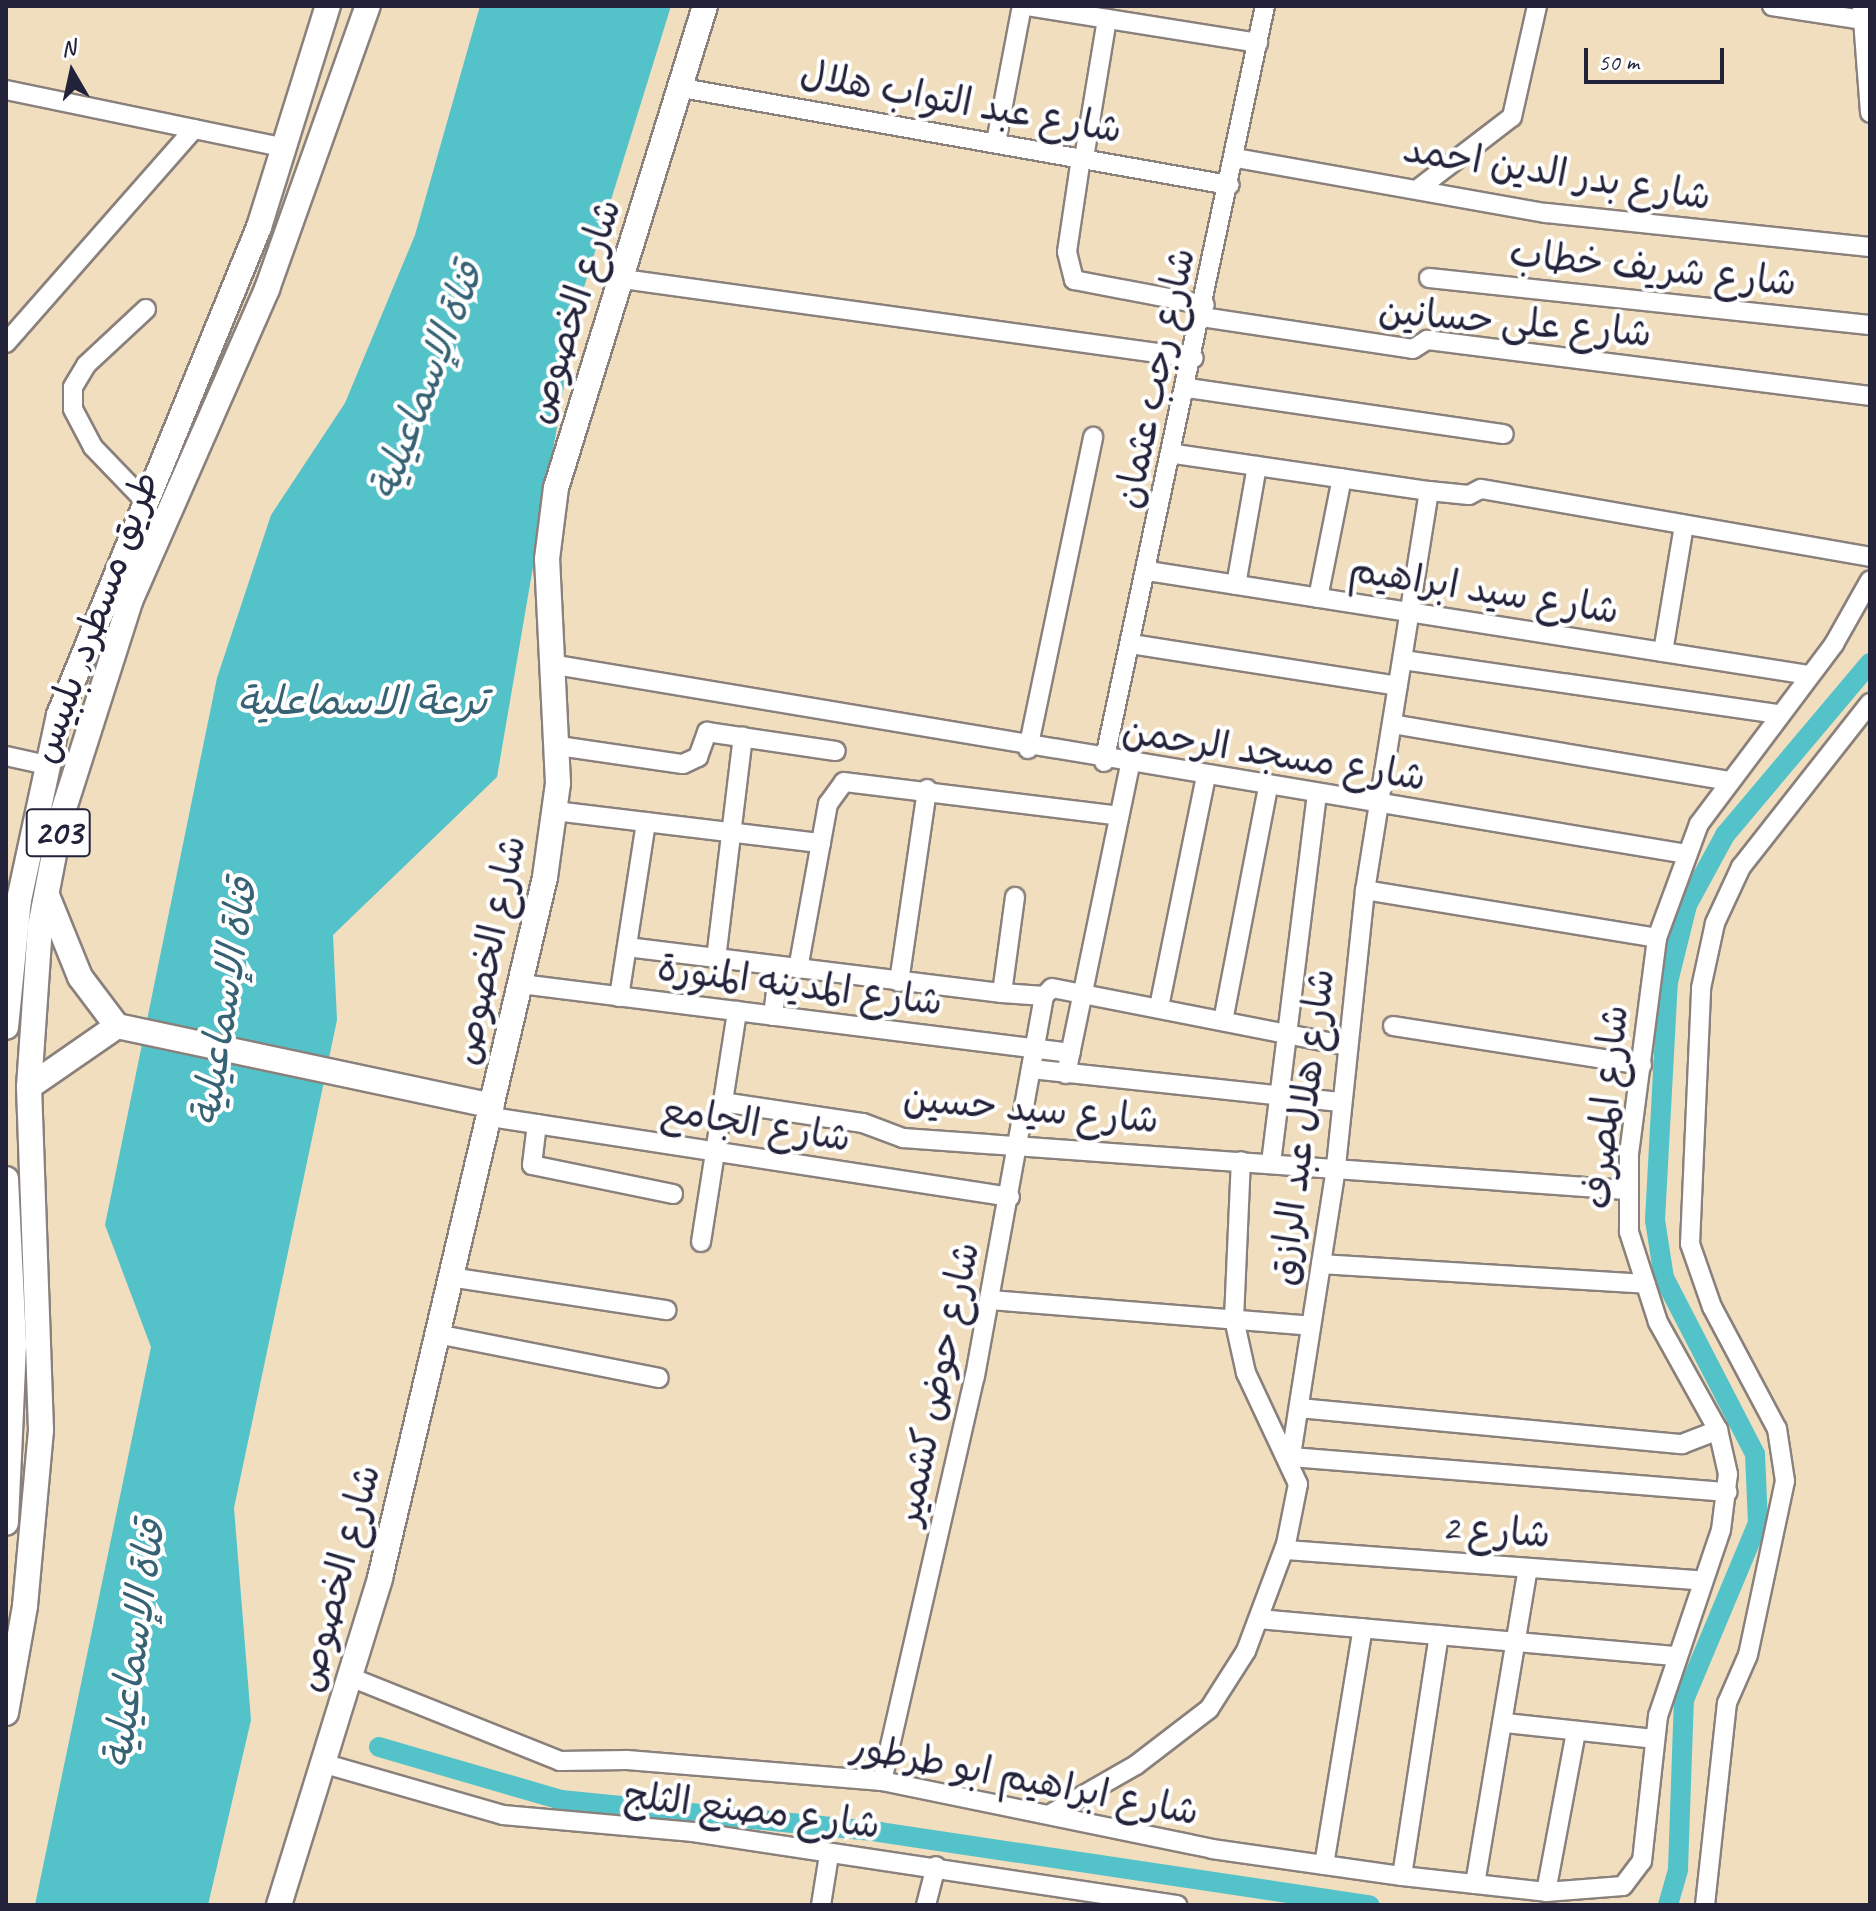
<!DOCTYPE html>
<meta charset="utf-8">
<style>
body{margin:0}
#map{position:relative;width:1876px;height:1911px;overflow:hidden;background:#f1debe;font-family:Caveat,"Playpen Sans Arabic",sans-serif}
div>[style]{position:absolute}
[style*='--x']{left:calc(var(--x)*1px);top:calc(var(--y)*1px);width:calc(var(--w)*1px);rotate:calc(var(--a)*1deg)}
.water>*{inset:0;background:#54c2c9}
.canal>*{height:20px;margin:-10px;padding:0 10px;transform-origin:10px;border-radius:10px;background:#54c2c9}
.roads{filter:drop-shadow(2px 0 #8a807c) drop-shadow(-2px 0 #8a807c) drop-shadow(0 2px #8a807c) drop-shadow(0 -2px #8a807c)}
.minor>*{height:18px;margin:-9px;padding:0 9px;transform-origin:9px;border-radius:9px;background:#fff}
.major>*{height:24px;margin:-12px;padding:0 12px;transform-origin:12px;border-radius:12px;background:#fff}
span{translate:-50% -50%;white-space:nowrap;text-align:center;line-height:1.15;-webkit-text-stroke:8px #fff;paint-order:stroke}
.shield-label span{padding:2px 6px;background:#fff;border:2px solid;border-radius:6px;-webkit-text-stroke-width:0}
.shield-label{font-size:36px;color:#22223b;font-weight:700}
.street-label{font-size:38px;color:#22223b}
.water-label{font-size:40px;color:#366274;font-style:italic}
.frame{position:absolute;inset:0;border:8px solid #22223b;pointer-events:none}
.north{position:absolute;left:32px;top:32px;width:80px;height:80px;-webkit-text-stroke:6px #fff;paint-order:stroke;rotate:351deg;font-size:22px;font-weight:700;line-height:32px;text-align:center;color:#22223b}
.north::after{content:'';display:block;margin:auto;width:28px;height:36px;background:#22223b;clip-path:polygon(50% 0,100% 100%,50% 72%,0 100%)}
.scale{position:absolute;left:1584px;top:48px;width:140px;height:36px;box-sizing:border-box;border:4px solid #22223b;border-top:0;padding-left:10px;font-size:24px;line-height:28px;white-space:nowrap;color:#22223b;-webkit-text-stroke:6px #fff;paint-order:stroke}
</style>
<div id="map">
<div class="water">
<div style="clip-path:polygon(480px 6px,671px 6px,577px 310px,497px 777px,333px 935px,337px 1020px,234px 1508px,251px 1720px,208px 1905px,35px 1905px,151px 1347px,105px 1225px,217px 678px,271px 515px,345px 403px,415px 235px)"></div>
</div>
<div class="canal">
<div style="--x:379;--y:1747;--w:190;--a:16.2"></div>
<div style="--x:561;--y:1800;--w:320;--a:5.7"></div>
<div style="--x:879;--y:1832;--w:496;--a:8.5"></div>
<div style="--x:1668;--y:1905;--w:37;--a:-74"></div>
<div style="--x:1678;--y:1869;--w:169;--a:-88"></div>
<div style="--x:1684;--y:1700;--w:192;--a:-67.3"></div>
<div style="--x:1758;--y:1523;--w:69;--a:-92.5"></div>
<div style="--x:1755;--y:1454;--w:198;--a:-117.3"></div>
<div style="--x:1664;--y:1278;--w:59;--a:-98.8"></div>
<div style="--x:1655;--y:1220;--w:238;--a:-86.9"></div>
<div style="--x:1668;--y:982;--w:79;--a:-76.1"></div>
<div style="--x:1687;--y:905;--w:80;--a:-61.5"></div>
<div style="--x:1725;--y:835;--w:225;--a:-49.9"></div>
</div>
<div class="roads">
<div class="minor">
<div style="--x:1027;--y:6;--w:234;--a:9.1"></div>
<div style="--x:1772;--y:6;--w:91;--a:8.8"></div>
<div style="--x:1862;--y:6;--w:107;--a:85.7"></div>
<div style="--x:682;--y:88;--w:556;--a:10.06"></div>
<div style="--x:6;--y:90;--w:286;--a:11.7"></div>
<div style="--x:996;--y:142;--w:138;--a:-79.2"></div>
<div style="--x:1081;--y:158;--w:95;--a:98.5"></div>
<div style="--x:1067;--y:252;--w:29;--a:76"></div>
<div style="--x:1074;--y:280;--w:133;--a:10.8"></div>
<div style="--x:1084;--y:158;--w:141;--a:-80.6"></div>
<div style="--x:1236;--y:158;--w:315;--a:10.1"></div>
<div style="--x:1546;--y:213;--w:326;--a:6"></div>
<div style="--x:1418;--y:189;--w:118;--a:-37.5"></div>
<div style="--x:1512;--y:117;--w:114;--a:-77.3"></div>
<div style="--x:1429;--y:278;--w:443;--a:6.1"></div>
<div style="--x:623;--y:279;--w:576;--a:7.88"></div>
<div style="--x:1202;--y:317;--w:213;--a:8.6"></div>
<div style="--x:1413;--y:349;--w:17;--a:-33"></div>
<div style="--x:1427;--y:340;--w:447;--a:7.2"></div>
<div style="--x:6;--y:343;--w:285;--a:-48.7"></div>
<div style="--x:1188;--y:388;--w:319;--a:8.3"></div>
<div style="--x:1175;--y:454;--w:257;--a:8.3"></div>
<div style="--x:1429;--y:491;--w:40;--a:5.7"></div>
<div style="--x:1469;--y:495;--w:13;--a:-27"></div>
<div style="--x:1481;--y:489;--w:395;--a:9.9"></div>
<div style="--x:1429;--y:491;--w:404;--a:99.1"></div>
<div style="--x:1365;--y:890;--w:280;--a:96"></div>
<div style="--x:1336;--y:1168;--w:292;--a:98.9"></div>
<div style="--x:1291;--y:1457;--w:438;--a:4.6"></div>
<div style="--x:144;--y:500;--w:74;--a:-133.9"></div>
<div style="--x:93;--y:447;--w:43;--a:-117.8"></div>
<div style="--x:73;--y:409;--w:22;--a:-90"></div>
<div style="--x:73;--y:387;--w:26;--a:-59"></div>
<div style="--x:86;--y:365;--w:82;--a:-43"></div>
<div style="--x:1148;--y:571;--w:668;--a:8.95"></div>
<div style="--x:1236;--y:585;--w:121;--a:-80"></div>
<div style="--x:1318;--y:598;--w:122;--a:-78.7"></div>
<div style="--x:1131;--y:644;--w:270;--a:8.9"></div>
<div style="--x:1663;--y:652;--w:129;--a:-80.6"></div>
<div style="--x:1403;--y:660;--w:381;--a:8.2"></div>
<div style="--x:556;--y:665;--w:1147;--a:9.49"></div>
<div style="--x:1392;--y:724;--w:343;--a:9.6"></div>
<div style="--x:559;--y:746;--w:125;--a:8.3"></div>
<div style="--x:683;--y:764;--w:17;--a:-25"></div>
<div style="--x:698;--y:757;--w:27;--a:-70"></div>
<div style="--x:707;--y:732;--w:130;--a:8.4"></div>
<div style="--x:1028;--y:749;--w:319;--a:-78.2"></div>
<div style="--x:6;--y:756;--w:42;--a:12.4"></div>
<div style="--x:1104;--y:762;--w:773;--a:-77.98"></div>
<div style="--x:555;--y:811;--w:268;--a:6.9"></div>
<div style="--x:1365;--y:890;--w:296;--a:9.3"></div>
<div style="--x:627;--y:947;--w:378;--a:7"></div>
<div style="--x:1002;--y:993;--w:42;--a:4.1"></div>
<div style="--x:1044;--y:996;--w:11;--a:-45"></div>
<div style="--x:1052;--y:988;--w:301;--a:11.1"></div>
<div style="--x:716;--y:959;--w:224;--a:-83.1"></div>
<div style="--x:798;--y:969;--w:168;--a:-79.7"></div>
<div style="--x:828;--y:804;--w:27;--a:-54"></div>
<div style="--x:844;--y:782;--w:277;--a:7"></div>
<div style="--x:899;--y:982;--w:195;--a:-81.7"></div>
<div style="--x:521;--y:984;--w:554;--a:7.15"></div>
<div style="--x:1002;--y:993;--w:97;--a:-82.3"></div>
<div style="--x:619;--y:997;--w:177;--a:-81.2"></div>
<div style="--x:1159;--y:1007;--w:235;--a:-78.5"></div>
<div style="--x:773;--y:1016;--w:50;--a:-83.2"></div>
<div style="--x:1223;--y:1021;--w:238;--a:-79.1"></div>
<div style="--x:1393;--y:1026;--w:252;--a:8.9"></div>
<div style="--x:1031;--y:1069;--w:311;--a:6.1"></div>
<div style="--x:1066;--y:1074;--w:315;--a:-78.3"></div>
<div style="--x:722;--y:1102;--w:143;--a:8.5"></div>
<div style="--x:863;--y:1123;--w:43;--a:20.6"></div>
<div style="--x:903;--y:1138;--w:725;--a:4.11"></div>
<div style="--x:491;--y:1117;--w:525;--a:8.76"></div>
<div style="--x:537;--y:1124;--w:41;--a:97"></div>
<div style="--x:532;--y:1165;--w:144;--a:11.6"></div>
<div style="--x:1271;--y:1163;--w:371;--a:-82.9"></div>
<div style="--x:701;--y:1242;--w:234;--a:-81.1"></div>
<div style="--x:1321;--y:1264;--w:325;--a:3.5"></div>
<div style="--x:450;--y:1277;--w:219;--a:8.7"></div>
<div style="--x:990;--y:1300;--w:322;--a:4.6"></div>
<div style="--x:437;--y:1334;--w:226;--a:11.2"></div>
<div style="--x:1299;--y:1408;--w:385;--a:5.4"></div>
<div style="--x:1682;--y:1444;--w:39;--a:-21"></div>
<div style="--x:1285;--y:1550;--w:419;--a:4.2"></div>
<div style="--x:1259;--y:1619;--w:419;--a:5.1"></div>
<div style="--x:350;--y:1677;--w:226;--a:21.8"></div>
<div style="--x:560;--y:1761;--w:67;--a:-0.9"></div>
<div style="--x:627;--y:1760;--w:256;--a:4.7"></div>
<div style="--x:882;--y:1781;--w:337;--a:11.6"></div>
<div style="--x:1212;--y:1849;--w:192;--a:8.1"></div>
<div style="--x:1402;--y:1876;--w:145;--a:6.3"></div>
<div style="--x:1546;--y:1892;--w:77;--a:-4.5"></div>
<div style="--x:1623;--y:1886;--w:31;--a:-53"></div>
<div style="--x:1642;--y:1861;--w:146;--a:-83.7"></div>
<div style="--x:1658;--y:1716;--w:196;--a:-71.3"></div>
<div style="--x:1721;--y:1530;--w:56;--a:-82.9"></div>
<div style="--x:1728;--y:1474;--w:45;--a:-102.8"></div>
<div style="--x:1718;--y:1430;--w:124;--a:-119.1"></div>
<div style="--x:1658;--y:1322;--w:95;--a:-107.9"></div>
<div style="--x:1629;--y:1232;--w:78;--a:-90"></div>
<div style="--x:1629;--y:1154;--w:218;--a:-82.6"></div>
<div style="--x:1657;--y:938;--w:121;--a:-69.8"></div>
<div style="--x:1699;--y:824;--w:225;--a:-53.1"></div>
<div style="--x:1834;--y:644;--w:73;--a:-60.6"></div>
<div style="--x:1505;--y:1723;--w:150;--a:6.1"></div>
<div style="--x:322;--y:1763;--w:188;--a:16"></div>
<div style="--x:503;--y:1815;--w:191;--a:5.1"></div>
<div style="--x:693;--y:1832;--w:490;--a:8.6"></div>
<div style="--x:882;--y:1781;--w:416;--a:-77.1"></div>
<div style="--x:975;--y:1376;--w:386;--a:-79.7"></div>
<div style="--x:1052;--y:1813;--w:97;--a:-29.7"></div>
<div style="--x:1136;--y:1765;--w:92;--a:-37.5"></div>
<div style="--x:1209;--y:1709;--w:69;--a:-57.5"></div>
<div style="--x:1246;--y:1651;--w:114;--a:-69.5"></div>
<div style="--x:1286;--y:1544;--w:61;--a:-78.7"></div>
<div style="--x:1298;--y:1484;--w:123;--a:-115.1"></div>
<div style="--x:1246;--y:1373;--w:55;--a:-102.5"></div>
<div style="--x:1234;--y:1319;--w:158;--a:-87.5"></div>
<div style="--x:1324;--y:1865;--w:240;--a:-80.7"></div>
<div style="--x:1402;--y:1876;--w:244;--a:-81.3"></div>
<div style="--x:1475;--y:1884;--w:320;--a:-80.5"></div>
<div style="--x:1546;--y:1892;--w:164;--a:-79.4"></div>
<div style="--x:821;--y:1905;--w:51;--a:-80.9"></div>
<div style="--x:926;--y:1905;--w:40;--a:-75.6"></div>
<div style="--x:1705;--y:1905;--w:203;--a:-83.8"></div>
<div style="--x:1727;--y:1703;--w:52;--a:-66.4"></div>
<div style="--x:1748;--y:1655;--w:178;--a:-78"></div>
<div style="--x:1785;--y:1481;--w:53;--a:-98.7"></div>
<div style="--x:1777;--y:1429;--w:138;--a:-118"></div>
<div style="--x:1712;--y:1307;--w:67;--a:-109.2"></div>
<div style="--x:1690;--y:1244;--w:256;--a:-87.5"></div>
<div style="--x:1701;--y:988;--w:66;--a:-77.8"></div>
<div style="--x:1715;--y:923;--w:62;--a:-65.1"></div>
<div style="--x:1741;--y:867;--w:209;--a:-51.8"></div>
</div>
<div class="major">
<div style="--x:48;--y:898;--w:85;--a:67.9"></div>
<div style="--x:80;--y:977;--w:61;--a:52.9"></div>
<div style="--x:117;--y:1026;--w:383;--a:12"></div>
<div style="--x:6;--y:1027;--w:128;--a:-84.2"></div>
<div style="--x:19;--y:900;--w:189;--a:-77.8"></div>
<div style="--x:59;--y:715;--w:527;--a:-67.71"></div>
<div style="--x:259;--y:227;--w:232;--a:-72.7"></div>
<div style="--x:29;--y:1087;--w:107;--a:-34.7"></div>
<div style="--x:6;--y:1179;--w:166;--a:87.2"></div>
<div style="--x:14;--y:1345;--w:178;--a:92.6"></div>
<div style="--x:6;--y:1713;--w:109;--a:-79.9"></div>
<div style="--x:25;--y:1606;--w:177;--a:-84.8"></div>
<div style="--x:41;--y:1430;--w:343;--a:-92"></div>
<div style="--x:29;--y:1087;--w:160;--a:-86.1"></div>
<div style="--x:40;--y:927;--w:111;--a:-79.1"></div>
<div style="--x:61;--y:818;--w:230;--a:-72.3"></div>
<div style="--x:131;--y:599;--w:339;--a:-66.3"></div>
<div style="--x:267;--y:289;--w:300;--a:-70.4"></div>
<div style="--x:279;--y:1905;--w:342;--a:-72.8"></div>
<div style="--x:380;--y:1578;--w:720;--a:-76.75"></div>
<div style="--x:545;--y:877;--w:95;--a:-82.1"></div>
<div style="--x:558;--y:783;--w:224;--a:-92.8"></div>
<div style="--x:547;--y:559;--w:72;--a:-82.8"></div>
<div style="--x:556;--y:488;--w:505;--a:-72.82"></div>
</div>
</div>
<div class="shield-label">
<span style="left:58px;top:833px">203</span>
</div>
<div class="street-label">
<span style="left:961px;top:102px;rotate:10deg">شارع عبد التواب هلال</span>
<span style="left:1557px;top:173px;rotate:9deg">شارع بدر الدين احمد</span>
<span style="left:1653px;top:268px;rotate:6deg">شارع شريف خطاب</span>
<span style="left:573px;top:311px;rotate:-72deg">شارع الخصوص</span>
<span style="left:1515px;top:322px;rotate:5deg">شارع على حسانين</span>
<span style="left:1155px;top:378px;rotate:-78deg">شارع رجب عثمان</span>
<span style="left:1484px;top:590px;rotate:9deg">شارع سيد ابراهيم</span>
<span style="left:95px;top:617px;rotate:-70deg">طريق مسطرد, بلبيس</span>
<span style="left:1274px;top:754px;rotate:9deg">شارع مسجد الرحمن</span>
<span style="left:489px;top:950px;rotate:-78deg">شارع الخصوص</span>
<span style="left:800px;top:985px;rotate:7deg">شارع المدينه المنورة</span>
<span style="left:1606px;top:1107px;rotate:-85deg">شارع المصرف</span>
<span style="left:1031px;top:1109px;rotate:5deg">شارع سيد حسين</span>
<span style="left:756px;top:1124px;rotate:9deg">شارع الجامع</span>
<span style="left:1302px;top:1127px;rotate:-83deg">شارع هلال عبد الرازق</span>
<span style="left:937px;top:1383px;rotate:-78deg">شارع حوض كشمير</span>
<span style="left:1496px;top:1531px;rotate:4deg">شارع 2</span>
<span style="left:338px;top:1578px;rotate:-75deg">شارع الخصوص</span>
<span style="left:1025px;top:1779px;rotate:11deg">شارع ابراهيم ابو طرطور</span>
<span style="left:752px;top:1810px;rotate:7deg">شارع مصنع الثلج</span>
</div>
<div class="water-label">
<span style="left:426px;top:381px;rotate:-69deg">قناة الإسماعيلية</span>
<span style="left:362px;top:701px">ترعة الاسماعلية</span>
<span style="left:224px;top:1002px;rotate:-81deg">قناة الإسماعيلية</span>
<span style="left:134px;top:1644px;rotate:-82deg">قناة الإسماعيلية</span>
</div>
<div class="frame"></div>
<div class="north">N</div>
<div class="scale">50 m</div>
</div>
